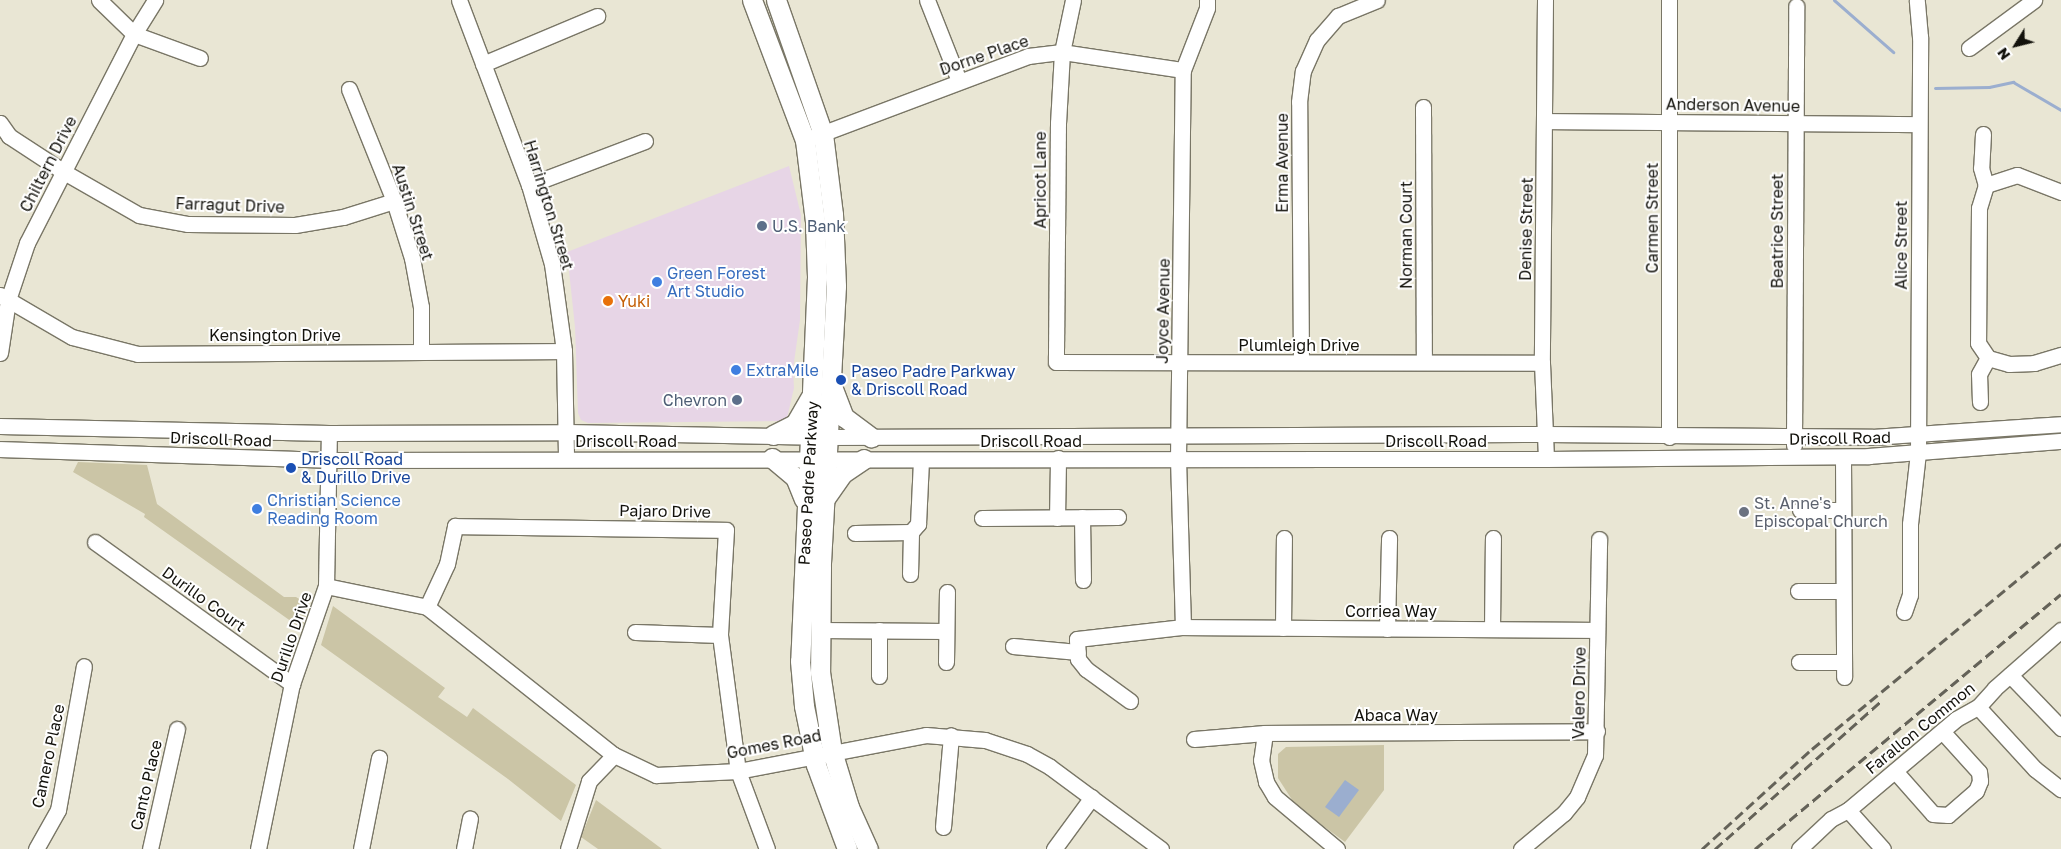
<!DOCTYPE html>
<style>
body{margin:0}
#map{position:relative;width:2061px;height:849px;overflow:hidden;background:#e9e6d4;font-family:"Golos Text",sans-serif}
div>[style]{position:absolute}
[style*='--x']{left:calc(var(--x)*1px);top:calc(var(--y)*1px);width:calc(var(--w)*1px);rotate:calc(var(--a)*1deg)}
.commercial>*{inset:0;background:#e7d5e6}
.green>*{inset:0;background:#cbc5a6}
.water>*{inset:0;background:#9baecf}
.stream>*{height:3px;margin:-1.5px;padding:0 1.5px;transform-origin:1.5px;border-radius:1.5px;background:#9baecf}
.roads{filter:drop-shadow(1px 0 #797666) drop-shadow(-1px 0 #797666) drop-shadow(0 1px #797666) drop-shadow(0 -1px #797666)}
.minor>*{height:15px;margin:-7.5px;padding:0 7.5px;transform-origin:7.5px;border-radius:7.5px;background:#fff}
.major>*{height:19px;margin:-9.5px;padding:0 9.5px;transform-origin:9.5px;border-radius:9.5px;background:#fff}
.rail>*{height:3px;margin-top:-1.5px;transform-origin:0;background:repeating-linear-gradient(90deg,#646258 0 10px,transparent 0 15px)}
.dots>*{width:14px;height:14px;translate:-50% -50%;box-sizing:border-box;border:2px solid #fff;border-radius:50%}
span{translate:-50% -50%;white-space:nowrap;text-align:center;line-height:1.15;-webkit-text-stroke:4px #fff;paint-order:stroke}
.street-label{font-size:16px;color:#13120c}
.service-label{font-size:16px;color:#4e5e75}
.left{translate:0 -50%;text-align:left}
.right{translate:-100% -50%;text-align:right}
.shop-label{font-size:16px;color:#366cbe}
.food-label{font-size:16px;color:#c56008}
.transit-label{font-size:16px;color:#164399}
.worship-label{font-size:16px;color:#5b616d}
.north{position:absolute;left:1991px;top:20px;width:50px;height:50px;-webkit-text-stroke:4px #fff;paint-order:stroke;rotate:234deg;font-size:14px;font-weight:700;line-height:20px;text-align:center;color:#13120c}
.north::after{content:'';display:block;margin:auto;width:18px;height:22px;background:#13120c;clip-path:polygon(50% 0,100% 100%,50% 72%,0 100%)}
</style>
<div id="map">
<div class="commercial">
<div style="clip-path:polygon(789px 166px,801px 215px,800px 320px,793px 369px,794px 388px,787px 418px,782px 421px,588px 423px,581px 420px,578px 413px,575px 327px,567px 252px)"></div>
</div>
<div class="green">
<div style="clip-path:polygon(78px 462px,147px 465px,157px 504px,284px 597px,296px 597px,309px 605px,302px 629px,144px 517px,145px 514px,73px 472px)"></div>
<div style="clip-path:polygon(333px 606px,445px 688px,438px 697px,467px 717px,473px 708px,576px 785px,561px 821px,508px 779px,321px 645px)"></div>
<div style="clip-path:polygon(1384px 745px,1384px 790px,1345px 842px,1296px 806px,1278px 778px,1278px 754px,1286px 747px)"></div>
<div style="clip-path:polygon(596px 800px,662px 849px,598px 849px,581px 837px)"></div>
</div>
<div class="water">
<div style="clip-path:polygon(1345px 780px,1359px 790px,1339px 817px,1325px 807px)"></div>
</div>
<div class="stream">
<div style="--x:1834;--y:0;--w:79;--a:41.4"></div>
<div style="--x:1935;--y:88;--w:54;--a:-1.1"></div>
<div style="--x:1989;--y:87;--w:25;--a:-12"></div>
<div style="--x:2013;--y:82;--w:56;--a:30.3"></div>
</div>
<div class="roads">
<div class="minor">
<div style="--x:99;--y:0;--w:49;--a:44.2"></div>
<div style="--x:134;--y:34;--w:70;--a:20"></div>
<div style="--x:459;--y:0;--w:198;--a:69.3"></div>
<div style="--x:529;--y:185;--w:82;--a:73.8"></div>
<div style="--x:552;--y:264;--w:88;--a:82.1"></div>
<div style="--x:564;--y:351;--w:108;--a:88.9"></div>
<div style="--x:927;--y:0;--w:87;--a:68.4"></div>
<div style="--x:1073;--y:0;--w:53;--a:101.9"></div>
<div style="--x:1062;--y:52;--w:71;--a:93.2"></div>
<div style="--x:1058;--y:123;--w:239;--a:90.5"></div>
<div style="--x:1056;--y:362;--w:486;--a:0.1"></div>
<div style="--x:1545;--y:0;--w:363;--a:90.5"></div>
<div style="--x:1542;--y:363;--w:96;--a:87.6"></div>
<div style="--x:1669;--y:0;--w:437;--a:90"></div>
<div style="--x:1969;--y:48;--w:81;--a:-36.4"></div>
<div style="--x:483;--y:64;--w:124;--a:-22.8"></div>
<div style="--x:349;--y:89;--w:121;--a:68.1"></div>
<div style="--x:394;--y:201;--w:60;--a:72.5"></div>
<div style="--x:412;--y:258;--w:50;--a:79.6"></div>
<div style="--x:421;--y:307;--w:45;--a:90"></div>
<div style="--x:1423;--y:107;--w:255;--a:89.8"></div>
<div style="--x:1545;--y:121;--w:374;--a:0.5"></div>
<div style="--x:0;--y:123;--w:16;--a:55"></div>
<div style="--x:9;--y:136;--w:66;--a:33.2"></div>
<div style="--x:64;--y:172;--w:86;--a:29.8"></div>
<div style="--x:139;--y:215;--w:50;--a:10.4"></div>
<div style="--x:188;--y:224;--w:107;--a:0.5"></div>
<div style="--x:295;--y:225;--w:49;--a:-9.5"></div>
<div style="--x:343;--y:217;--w:53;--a:-17.4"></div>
<div style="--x:1983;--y:134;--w:34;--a:93"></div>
<div style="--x:1981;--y:168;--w:18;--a:74"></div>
<div style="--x:813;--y:137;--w:230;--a:-20.6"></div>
<div style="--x:1028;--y:56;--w:34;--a:-7"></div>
<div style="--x:1062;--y:52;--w:122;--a:8.5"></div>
<div style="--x:529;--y:185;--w:124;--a:-20.8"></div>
<div style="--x:2061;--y:192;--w:47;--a:-158.9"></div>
<div style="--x:2017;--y:175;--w:33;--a:162"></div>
<div style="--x:1986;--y:185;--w:24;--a:107"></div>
<div style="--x:1979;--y:208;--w:135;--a:90.4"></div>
<div style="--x:1978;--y:343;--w:18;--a:56"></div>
<div style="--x:1988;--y:358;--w:22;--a:16"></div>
<div style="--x:2009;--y:364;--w:25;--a:-2"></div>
<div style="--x:2034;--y:363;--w:28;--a:-17"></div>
<div style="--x:0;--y:295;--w:83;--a:30.3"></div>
<div style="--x:72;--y:337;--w:68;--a:14.4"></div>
<div style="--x:138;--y:354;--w:426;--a:-0.4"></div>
<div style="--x:0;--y:353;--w:54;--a:-81.4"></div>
<div style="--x:8;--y:300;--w:60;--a:-71.6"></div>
<div style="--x:27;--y:243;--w:235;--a:-62.9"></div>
<div style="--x:134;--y:34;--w:40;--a:-58"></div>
<div style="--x:1301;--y:362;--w:260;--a:-90.4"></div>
<div style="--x:1299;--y:102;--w:31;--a:-83"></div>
<div style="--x:1303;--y:71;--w:34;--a:-66"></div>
<div style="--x:1317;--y:40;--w:32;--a:-49"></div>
<div style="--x:1338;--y:16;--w:42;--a:-22.3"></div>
<div style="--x:1980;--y:402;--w:28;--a:-92"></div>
<div style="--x:1979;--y:374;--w:18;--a:-61"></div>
<div style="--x:0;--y:426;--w:329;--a:1.2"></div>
<div style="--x:329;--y:433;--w:238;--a:-0.2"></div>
<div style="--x:567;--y:432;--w:261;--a:1.1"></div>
<div style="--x:828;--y:437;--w:718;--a:-0.24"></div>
<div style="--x:1546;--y:434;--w:326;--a:0.5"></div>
<div style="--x:1872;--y:437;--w:189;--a:-3.9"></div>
<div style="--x:1794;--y:445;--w:439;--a:-89.7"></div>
<div style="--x:0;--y:449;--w:328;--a:1.9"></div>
<div style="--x:328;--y:460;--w:1218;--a:-0.05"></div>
<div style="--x:1546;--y:459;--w:323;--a:-0.5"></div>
<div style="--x:1869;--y:456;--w:193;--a:-4.5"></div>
<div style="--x:1843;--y:457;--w:220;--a:89.7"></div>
<div style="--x:1800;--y:510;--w:43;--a:0"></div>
<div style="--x:1082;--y:517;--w:63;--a:89.1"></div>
<div style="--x:982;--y:518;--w:136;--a:-0.4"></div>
<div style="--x:1057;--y:518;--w:60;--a:-89"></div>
<div style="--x:855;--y:533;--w:56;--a:-1"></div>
<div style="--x:95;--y:542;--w:243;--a:35.8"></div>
<div style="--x:910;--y:574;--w:42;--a:-88.6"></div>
<div style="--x:911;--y:532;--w:11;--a:-49"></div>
<div style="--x:918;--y:524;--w:64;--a:-87.3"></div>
<div style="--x:326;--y:586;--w:103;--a:11.7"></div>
<div style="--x:427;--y:607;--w:238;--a:38.4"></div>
<div style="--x:614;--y:755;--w:47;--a:25.5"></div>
<div style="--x:656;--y:775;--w:82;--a:-2.8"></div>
<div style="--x:738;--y:771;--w:191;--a:-10.8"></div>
<div style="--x:926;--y:735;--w:59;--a:4.8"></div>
<div style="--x:985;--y:740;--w:44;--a:18.4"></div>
<div style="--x:1027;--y:754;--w:26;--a:29"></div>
<div style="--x:1050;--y:767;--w:138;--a:36.5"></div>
<div style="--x:1798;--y:591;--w:45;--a:0"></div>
<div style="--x:427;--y:607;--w:47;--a:-65.1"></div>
<div style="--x:447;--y:564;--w:39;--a:-78"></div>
<div style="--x:455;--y:526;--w:271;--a:0.8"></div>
<div style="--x:726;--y:530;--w:105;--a:93.3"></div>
<div style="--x:720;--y:635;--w:137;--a:82.5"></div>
<div style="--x:738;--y:771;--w:83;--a:69.6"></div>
<div style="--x:1904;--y:612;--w:18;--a:-71"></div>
<div style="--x:1910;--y:595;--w:71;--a:-90"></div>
<div style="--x:1910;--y:524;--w:71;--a:-83.6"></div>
<div style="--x:1918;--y:453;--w:416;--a:-89.7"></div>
<div style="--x:1920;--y:37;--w:37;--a:-95"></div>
<div style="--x:1183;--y:627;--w:168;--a:-91.7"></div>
<div style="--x:1178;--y:459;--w:389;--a:-89.3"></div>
<div style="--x:1183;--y:70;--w:66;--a:-68.8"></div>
<div style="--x:1207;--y:8;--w:8;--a:-90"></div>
<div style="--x:1283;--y:628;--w:90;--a:-89.4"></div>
<div style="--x:1387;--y:629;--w:91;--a:-88.7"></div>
<div style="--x:1492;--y:629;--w:91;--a:-89.4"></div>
<div style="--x:819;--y:630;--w:127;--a:0.5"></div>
<div style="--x:879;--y:630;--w:46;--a:90"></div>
<div style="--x:635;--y:632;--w:85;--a:2"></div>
<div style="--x:1013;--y:646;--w:65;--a:5.3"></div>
<div style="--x:946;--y:662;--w:70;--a:-89.2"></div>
<div style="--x:1799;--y:662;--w:45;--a:0"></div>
<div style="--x:2010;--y:675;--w:74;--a:46.1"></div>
<div style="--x:1130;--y:701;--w:54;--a:-144"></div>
<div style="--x:1086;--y:669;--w:13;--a:-129"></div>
<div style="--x:1078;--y:659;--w:20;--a:-93"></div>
<div style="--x:1077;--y:639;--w:107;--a:-6.5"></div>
<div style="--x:1183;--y:627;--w:414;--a:0.4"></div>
<div style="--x:1978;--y:707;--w:84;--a:47.4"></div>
<div style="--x:2035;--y:769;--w:33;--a:38"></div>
<div style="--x:1265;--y:733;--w:27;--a:98"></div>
<div style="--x:1261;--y:760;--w:23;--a:77"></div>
<div style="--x:1266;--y:782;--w:17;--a:59"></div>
<div style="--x:1275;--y:797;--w:81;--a:40"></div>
<div style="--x:1194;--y:739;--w:71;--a:-4.8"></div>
<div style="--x:1265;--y:733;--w:332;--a:-0.3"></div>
<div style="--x:1895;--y:771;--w:57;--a:48.5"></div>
<div style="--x:1933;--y:814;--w:15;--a:4"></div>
<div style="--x:1948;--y:815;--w:37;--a:-41"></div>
<div style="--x:1976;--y:791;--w:11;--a:-68"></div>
<div style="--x:1980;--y:781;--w:9;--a:-96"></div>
<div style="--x:1979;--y:772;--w:55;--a:-132.1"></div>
<div style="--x:1848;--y:810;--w:52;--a:48.1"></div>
<div style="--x:943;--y:827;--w:92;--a:-85"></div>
<div style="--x:36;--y:849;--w:45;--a:-60.6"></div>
<div style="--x:58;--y:810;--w:146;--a:-79.8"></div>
<div style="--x:150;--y:849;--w:123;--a:-77.3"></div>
<div style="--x:258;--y:849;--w:168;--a:-78.4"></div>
<div style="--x:292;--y:684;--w:104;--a:-70.9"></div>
<div style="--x:326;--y:586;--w:153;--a:-88.9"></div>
<div style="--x:361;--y:849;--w:93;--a:-78.8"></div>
<div style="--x:464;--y:849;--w:31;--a:-79"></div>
<div style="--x:568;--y:849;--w:71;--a:-72.8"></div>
<div style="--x:589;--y:781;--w:36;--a:-46"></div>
<div style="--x:1054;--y:849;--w:64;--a:-53.8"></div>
<div style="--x:1521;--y:849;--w:56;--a:-39.9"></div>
<div style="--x:1564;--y:813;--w:21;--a:-51"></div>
<div style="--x:1577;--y:797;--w:46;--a:-66.8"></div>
<div style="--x:1595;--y:755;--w:216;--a:-88.9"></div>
<div style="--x:1799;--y:849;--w:44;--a:-43.2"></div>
<div style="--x:1831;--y:819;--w:19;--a:-28"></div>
<div style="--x:1848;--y:810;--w:141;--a:-40.1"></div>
<div style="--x:1956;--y:719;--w:25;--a:-29"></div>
<div style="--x:1978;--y:707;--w:25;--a:-48"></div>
<div style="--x:1995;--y:688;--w:88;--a:-41.3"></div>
</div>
<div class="major">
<div style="--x:752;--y:0;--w:150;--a:69.3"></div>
<div style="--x:805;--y:140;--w:83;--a:83"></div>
<div style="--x:815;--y:222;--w:55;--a:87.9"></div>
<div style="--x:817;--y:277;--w:384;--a:92.5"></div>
<div style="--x:800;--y:661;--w:45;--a:84.9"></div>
<div style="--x:804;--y:706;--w:60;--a:78.5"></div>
<div style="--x:816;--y:765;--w:90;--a:69.7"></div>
<div style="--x:776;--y:0;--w:142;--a:70.7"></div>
<div style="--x:823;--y:134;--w:81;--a:82.9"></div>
<div style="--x:833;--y:214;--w:72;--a:87.6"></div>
<div style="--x:836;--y:286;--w:281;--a:93.1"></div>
<div style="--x:821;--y:567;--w:105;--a:90.5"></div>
<div style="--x:820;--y:672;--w:80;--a:81.4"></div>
<div style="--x:832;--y:751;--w:59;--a:73.1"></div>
<div style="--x:849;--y:807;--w:46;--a:65.7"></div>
<div style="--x:833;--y:389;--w:30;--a:69"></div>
<div style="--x:844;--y:417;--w:34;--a:37"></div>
<div style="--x:773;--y:435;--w:25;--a:-27"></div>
<div style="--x:795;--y:424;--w:30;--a:-60"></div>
<div style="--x:772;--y:458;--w:30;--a:40"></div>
<div style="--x:795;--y:477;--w:24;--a:68"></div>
<div style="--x:826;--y:497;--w:29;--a:-55"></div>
<div style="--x:843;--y:473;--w:25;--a:-34"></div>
</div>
</div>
<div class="rail">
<div style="--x:1702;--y:849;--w:149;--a:-42.3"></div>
<div style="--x:1812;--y:749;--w:323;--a:-39.5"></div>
<div style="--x:1715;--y:849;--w:222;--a:-41.7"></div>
<div style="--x:1755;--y:849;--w:398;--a:-39.8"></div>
</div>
<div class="dots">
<div style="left:762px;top:226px;background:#5c6f8a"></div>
<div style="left:657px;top:282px;background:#3f7fe0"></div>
<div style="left:608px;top:301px;background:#e8710a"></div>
<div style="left:736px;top:370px;background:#3f7fe0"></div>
<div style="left:841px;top:380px;background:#1a4fb4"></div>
<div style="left:737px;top:400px;background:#5c6f8a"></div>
<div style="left:291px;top:468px;background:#1a4fb4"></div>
<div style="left:257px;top:509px;background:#3f7fe0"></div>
<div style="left:1744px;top:512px;background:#6b7280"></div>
</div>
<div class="street-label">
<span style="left:984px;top:55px;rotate:-19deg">Dorne Place</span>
<span style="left:1733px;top:105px;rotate:1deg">Anderson Avenue</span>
<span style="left:1282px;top:163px;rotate:-90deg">Erma Avenue</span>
<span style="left:48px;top:164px;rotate:-63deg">Chiltern Drive</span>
<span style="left:1040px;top:180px;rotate:-90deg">Apricot Lane</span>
<span style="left:230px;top:205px;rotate:2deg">Farragut Drive</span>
<span style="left:549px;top:205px;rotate:73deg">Harrington Street</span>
<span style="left:413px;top:212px;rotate:72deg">Austin Street</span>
<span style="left:1652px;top:218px;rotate:-90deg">Carmen Street</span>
<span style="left:1526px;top:229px;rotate:-89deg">Denise Street</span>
<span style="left:1777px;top:231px;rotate:-90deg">Beatrice Street</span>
<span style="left:1406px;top:235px;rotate:-90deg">Norman Court</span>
<span style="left:1901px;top:245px;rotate:-90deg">Alice Street</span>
<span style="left:1163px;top:311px;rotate:-89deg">Joyce Avenue</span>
<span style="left:275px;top:335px">Kensington Drive</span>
<span style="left:1299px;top:345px">Plumleigh Drive</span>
<span style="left:1840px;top:438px;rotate:-1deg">Driscoll Road</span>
<span style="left:221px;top:439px;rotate:2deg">Driscoll Road</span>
<span style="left:626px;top:441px">Driscoll Road</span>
<span style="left:1031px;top:441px">Driscoll Road</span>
<span style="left:1436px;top:441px">Driscoll Road</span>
<span style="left:808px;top:483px;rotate:-87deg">Paseo Padre Parkway</span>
<span style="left:665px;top:511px;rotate:1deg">Pajaro Drive</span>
<span style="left:204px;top:599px;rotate:36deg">Durillo Court</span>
<span style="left:1391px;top:611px">Corriea Way</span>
<span style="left:291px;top:637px;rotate:-71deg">Durillo Drive</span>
<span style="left:1579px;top:693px;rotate:-89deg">Valero Drive</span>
<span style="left:1396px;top:715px">Abaca Way</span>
<span style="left:1920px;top:728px;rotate:-39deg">Farallon Common</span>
<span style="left:774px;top:744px;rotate:-11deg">Gomes Road</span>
<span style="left:48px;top:756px;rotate:-78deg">Camero Place</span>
<span style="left:146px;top:785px;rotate:-77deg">Canto Place</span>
</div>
<div class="service-label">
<span class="left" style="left:772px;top:226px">U.S. Bank</span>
<span class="right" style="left:727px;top:400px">Chevron</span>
</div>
<div class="shop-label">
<span class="left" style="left:667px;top:282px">Green Forest<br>Art Studio</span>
<span class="left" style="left:746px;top:370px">ExtraMile</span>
<span class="left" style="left:267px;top:509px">Christian Science<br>Reading Room</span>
</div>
<div class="food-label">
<span class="left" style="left:618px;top:301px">Yuki</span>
</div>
<div class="transit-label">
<span class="left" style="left:851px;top:380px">Paseo Padre Parkway<br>&amp; Driscoll Road</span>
<span class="left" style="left:301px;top:468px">Driscoll Road<br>&amp; Durillo Drive</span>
</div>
<div class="worship-label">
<span class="left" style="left:1754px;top:512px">St. Anne's<br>Episcopal Church</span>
</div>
<div class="north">N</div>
</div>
